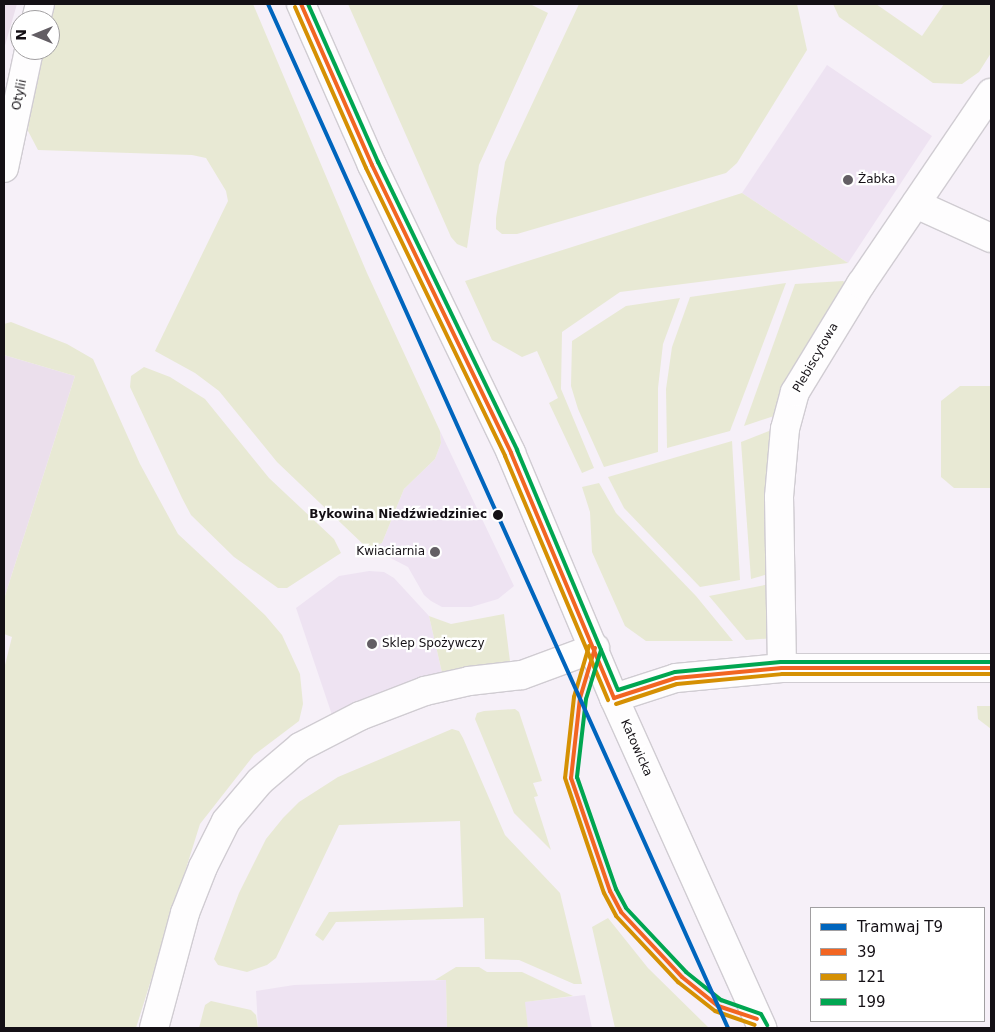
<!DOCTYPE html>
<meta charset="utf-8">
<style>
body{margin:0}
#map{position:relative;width:995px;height:1032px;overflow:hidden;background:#f6f0f8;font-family:"DejaVu Sans",sans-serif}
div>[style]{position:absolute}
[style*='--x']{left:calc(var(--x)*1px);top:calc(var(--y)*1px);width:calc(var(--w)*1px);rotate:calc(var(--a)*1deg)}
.built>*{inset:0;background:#eee3f2}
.industrial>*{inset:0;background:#ebdfec}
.green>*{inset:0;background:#e8e9d4}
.roads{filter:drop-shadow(1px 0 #d0ccd2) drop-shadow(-1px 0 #d0ccd2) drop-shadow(0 1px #d0ccd2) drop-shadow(0 -1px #d0ccd2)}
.street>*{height:28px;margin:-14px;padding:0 14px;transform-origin:14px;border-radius:14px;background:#fefdfe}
.secondary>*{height:28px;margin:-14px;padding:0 14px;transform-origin:14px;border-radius:14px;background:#fefdfe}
.bus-1>*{height:4px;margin:-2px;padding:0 2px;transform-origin:2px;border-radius:2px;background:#f26522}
.bus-2>*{height:4px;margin:-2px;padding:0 2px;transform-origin:2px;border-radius:2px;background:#d59003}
.bus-3>*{height:4px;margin:-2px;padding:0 2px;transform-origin:2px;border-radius:2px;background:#00a651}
.tram-1>*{height:4px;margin:-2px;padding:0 2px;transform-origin:2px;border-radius:2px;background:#0065bd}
.dots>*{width:14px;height:14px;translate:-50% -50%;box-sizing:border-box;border:2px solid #fff;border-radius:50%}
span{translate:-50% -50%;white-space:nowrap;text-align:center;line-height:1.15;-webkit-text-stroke:4.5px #fff;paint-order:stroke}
.street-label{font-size:12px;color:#141015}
.poi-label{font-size:12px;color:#141015}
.left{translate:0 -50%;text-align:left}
.right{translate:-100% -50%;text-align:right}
.stop-label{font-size:12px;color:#141015;font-weight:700}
.frame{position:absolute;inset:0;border:5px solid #141015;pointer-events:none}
.legend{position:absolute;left:810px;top:907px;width:175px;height:115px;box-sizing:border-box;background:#fff;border:1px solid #a19fa1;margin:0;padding:6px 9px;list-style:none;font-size:15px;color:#141015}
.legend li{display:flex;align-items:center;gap:10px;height:25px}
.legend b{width:25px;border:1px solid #a19fa1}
.north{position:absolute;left:10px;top:10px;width:50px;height:50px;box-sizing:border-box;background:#fff;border:1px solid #a19fa1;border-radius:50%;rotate:270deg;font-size:14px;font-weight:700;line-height:20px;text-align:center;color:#141015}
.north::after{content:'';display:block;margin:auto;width:18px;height:22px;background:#635e64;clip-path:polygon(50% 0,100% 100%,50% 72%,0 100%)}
</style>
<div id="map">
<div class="built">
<div style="clip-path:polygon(827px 65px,932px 136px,848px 263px,742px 193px)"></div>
<div style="clip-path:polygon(440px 431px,514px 586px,498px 599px,471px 607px,442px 607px,431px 601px,424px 595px,408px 567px,371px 548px,382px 543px,404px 489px,435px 459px,441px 443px)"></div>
<div style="clip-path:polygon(369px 571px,384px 572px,394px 578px,429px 616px,443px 677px,332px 715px,296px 608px,339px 576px)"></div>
<div style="clip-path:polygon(446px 980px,447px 1028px,258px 1028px,256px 991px,294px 985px)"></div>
<div style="clip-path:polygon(585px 995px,592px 1028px,528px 1028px,524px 1002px)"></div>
</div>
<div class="industrial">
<div style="clip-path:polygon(4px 4px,17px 4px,4px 49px)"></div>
<div style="clip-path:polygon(4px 355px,75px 376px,4px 599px)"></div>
</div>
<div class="green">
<div style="clip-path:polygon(54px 4px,253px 4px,367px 273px,440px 431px,441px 443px,435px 459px,404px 489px,382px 543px,371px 548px,365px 546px,277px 462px,219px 391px,195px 373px,155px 351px,228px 201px,226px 191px,206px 158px,192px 155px,38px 150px,28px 131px,30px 112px,44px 50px,50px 50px,50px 20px)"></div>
<div style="clip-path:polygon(348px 4px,530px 4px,548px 13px,479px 165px,467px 248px,457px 244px,451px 237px)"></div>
<div style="clip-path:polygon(579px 4px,797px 4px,807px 50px,737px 163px,726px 173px,517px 234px,502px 234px,496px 229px,496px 218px,505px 162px)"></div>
<div style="clip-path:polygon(833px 4px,876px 4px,922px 36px,944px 4px,991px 4px,991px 53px,979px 72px,962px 84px,933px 83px,839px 17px)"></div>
<div style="clip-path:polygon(742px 193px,848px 263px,620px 292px,562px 332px,561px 389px,594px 468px,582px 473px,549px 403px,558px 398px,537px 351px,522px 357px,492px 340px,465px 281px)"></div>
<div style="clip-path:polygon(843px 281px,850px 287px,783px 413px,744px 426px,795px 284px)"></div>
<div style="clip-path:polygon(786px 283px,730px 431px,667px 448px,666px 389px,672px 347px,690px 297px)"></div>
<div style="clip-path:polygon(680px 298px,663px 344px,658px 388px,658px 452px,604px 467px,578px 409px,571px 386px,572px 341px,626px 306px)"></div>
<div style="clip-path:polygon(11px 322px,67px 344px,93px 359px,140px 464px,178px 534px,265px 615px,282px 635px,300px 674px,303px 704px,299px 721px,254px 755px,200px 824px,136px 1028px,4px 1028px,4px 669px,12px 637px,4px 634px,4px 599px,75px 376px,4px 355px,4px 324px)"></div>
<div style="clip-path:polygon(144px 367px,170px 377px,205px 399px,269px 478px,334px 539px,341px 553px,287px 588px,278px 588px,234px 557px,191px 515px,182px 498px,130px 387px,131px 376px)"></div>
<div style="clip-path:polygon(960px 386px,991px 386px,991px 488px,954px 488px,941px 477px,941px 401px)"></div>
<div style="clip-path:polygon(779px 427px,775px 572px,751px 579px,741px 442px)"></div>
<div style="clip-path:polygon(732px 441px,740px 580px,700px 587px,624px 508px,608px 477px)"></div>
<div style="clip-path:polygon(599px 483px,616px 513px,696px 596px,733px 641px,646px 641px,625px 626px,592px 552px,590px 512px,582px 487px)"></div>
<div style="clip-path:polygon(775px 583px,775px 638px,746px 640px,709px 596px)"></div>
<div style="clip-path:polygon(504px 614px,511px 669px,443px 677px,429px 616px,451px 624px)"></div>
<div style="clip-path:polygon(977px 706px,991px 706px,991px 729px,978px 719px)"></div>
<div style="clip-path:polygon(515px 709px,519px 712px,542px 781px,533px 783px,538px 796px,534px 797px,551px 850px,514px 813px,475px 719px,477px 713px,484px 711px)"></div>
<div style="clip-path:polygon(452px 729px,459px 731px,463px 738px,505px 835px,560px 893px,582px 984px,574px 984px,519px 960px,485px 959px,484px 918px,336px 922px,323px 941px,315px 935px,329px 912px,463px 907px,460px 821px,339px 825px,276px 958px,267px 965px,247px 972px,218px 965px,214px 959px,239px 893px,266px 839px,283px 818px,299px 802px,338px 777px)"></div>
<div style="clip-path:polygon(608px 918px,648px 968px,709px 1028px,615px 1028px,592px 927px)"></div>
<div style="clip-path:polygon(456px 967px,479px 967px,487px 972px,522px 972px,573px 996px,525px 1002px,528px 1028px,447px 1028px,446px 980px,435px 980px)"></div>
<div style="clip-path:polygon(211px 1001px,251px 1010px,256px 1015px,258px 1028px,199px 1028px,205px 1005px)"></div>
</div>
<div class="roads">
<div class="street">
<div style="--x:36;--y:20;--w:16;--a:-76"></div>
<div style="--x:4;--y:168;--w:121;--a:-78"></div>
<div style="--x:916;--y:204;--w:82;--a:24.4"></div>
<div style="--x:782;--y:668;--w:171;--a:-91"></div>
<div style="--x:779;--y:497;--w:68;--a:-85"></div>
<div style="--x:785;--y:429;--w:38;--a:-75"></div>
<div style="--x:795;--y:392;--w:127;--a:-58.6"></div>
<div style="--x:861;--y:284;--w:231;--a:-55.8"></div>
<div style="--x:154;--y:1028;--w:119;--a:-74.9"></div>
<div style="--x:185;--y:913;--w:49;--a:-68.6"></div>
<div style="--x:203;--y:867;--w:51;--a:-63.4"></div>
<div style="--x:226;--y:821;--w:52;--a:-49.6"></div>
<div style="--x:260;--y:781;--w:52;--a:-40.4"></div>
<div style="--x:300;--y:747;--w:68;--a:-27.3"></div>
<div style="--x:360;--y:716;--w:70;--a:-21"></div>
<div style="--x:425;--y:691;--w:45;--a:-12.8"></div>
<div style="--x:469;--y:681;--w:53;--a:-6.5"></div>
<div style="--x:522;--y:675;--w:78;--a:-20.3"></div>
</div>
<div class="secondary">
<div style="--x:301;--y:4;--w:176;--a:66.2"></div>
<div style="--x:372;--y:165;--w:320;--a:64.2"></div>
<div style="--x:511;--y:453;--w:266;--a:67.2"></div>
<div style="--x:614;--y:698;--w:362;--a:65.8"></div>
<div style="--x:614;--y:698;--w:65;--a:-17.9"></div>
<div style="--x:676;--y:678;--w:106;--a:-5.4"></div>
<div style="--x:782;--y:668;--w:209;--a:0"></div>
</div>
</div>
<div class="bus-1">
<div style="--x:301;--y:4;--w:176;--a:66.2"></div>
<div style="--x:372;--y:165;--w:320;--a:64.2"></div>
<div style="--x:511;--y:453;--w:266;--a:67.2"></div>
<div style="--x:595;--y:648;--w:52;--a:106.7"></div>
<div style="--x:580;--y:698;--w:81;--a:96.4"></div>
<div style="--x:571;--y:778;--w:120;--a:71"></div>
<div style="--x:610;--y:891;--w:24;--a:62"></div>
<div style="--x:621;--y:912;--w:89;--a:46.8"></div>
<div style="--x:682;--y:977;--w:46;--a:38.9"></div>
<div style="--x:718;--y:1006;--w:41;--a:18.4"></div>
<div style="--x:614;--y:698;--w:65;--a:-17.9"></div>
<div style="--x:676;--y:678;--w:106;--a:-5.4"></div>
<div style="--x:782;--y:668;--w:209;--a:0"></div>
</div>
<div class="bus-2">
<div style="--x:295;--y:7;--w:176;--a:66.2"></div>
<div style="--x:366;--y:168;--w:320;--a:64.2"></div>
<div style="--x:505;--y:456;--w:265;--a:67.1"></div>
<div style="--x:589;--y:646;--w:53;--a:106.4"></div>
<div style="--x:574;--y:697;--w:81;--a:96.3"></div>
<div style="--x:565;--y:778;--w:121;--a:71.3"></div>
<div style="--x:604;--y:893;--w:26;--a:62"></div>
<div style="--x:616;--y:916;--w:91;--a:46.8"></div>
<div style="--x:678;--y:982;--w:47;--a:38.1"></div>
<div style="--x:715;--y:1011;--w:42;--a:19.3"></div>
<div style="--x:616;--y:704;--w:64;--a:-18.2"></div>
<div style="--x:677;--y:684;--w:105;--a:-5.4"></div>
<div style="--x:782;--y:674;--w:209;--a:0"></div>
</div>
<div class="bus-3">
<div style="--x:308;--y:4;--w:173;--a:66.1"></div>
<div style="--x:378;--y:162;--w:320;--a:64.2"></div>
<div style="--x:517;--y:450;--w:260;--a:67.2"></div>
<div style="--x:618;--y:690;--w:60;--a:-17.5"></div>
<div style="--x:675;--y:672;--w:106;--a:-5.4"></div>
<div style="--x:781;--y:662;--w:210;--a:0"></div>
<div style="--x:601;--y:650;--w:51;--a:107"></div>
<div style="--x:586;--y:699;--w:79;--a:96.6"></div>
<div style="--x:577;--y:777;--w:119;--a:70.8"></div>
<div style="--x:616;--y:889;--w:21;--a:62"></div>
<div style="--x:626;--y:908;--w:88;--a:46.8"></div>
<div style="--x:686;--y:972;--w:45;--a:38.7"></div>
<div style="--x:721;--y:1000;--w:42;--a:19.3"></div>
<div style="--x:761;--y:1014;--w:13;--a:61"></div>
</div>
<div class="tram-1">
<div style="--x:268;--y:4;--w:1123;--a:65.81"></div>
</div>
<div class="dots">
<div style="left:848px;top:180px;background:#635e64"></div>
<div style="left:498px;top:515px;background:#141015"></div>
<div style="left:435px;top:552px;background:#635e64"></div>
<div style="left:372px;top:644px;background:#635e64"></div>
</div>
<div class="street-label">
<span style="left:20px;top:95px;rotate:-78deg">Otylii</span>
<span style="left:816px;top:358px;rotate:-60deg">Plebiscytowa</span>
<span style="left:636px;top:748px;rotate:66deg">Katowicka</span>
</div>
<div class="poi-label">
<span class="left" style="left:858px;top:180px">Żabka</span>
<span class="right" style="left:425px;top:552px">Kwiaciarnia</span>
<span class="left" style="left:382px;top:644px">Sklep Spożywczy</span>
</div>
<div class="stop-label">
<span class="right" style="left:487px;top:515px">Bykowina Niedźwiedziniec</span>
</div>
<div class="frame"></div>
<ul class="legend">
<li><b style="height:6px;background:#0065bd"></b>Tramwaj T9</li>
<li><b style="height:6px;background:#f26522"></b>39</li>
<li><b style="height:6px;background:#d59003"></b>121</li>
<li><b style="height:6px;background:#00a651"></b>199</li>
</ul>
<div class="north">N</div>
</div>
